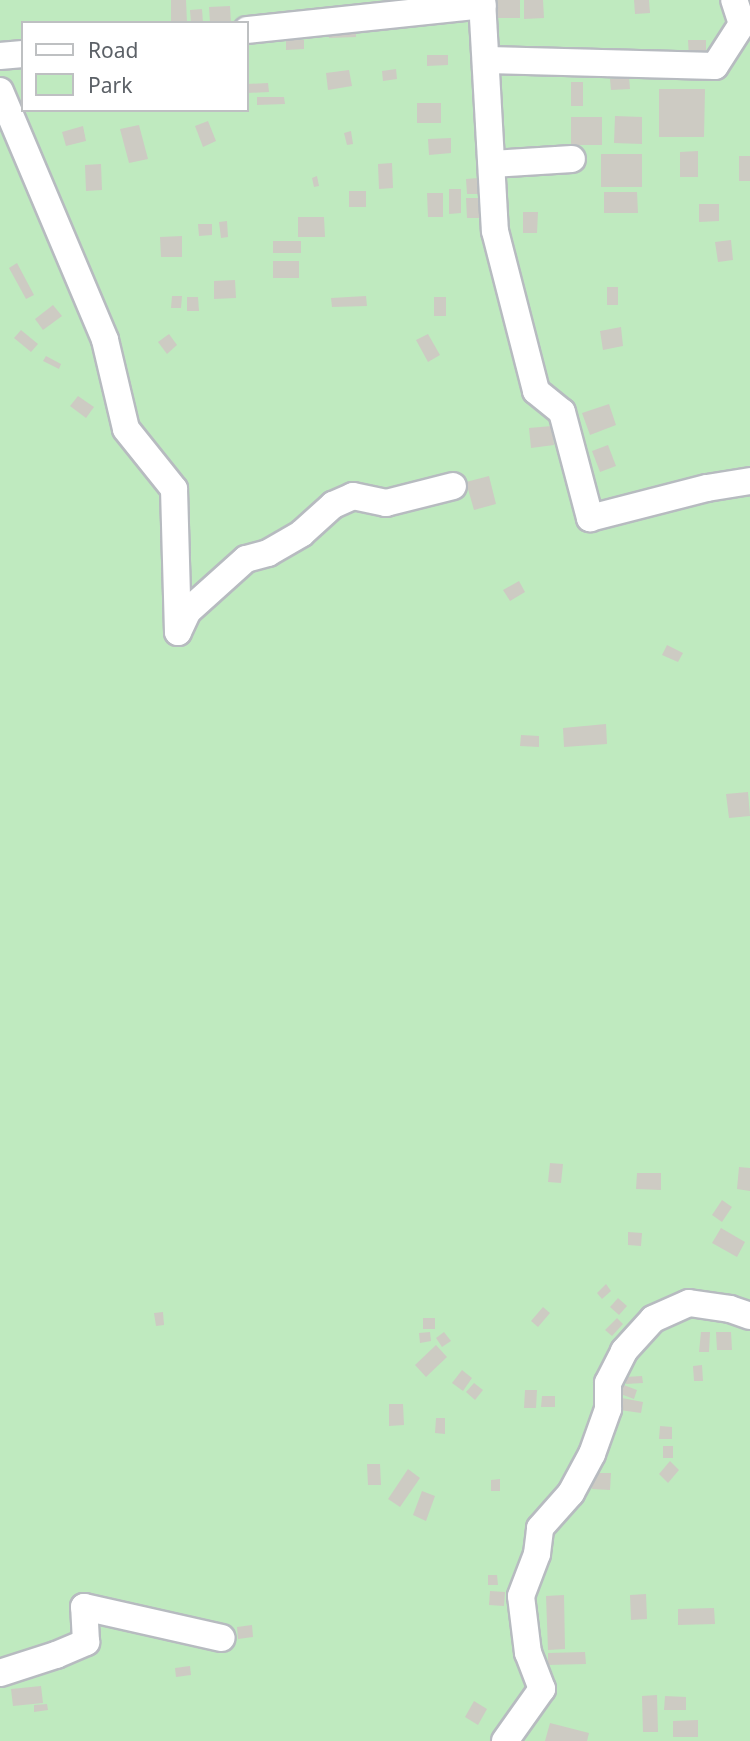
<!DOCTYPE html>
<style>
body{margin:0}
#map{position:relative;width:750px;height:1741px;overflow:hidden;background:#f0eee5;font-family:"Noto Sans",sans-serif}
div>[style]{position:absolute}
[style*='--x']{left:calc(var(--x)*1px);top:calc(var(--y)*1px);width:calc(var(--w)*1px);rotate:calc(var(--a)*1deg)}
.green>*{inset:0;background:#bfeabf}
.building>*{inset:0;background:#cdcbc3}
.roads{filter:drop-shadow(2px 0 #b7bbc0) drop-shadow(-2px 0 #b7bbc0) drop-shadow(0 2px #b7bbc0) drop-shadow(0 -2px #b7bbc0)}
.minor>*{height:26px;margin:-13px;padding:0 13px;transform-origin:13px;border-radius:13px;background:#fff}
span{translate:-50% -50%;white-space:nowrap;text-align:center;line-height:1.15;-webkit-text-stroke:7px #fff;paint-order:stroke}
.legend{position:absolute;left:21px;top:21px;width:228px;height:91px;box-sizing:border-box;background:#fff;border:2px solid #bec0c2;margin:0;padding:9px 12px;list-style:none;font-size:21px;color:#5c6167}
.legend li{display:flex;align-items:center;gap:14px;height:35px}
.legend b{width:35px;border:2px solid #bec0c2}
</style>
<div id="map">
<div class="green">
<div style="clip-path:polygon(evenodd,0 0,750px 0,750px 1741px,0 1741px,0 0,23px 23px,247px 23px,247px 110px,23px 110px,23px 23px)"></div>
</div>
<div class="building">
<div style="clip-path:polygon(171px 0,186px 0,187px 23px,171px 23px)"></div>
<div style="clip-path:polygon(495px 0,520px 0,520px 18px,496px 18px)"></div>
<div style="clip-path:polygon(524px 0,543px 0,544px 18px,524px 19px)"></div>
<div style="clip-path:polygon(634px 0,649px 0,650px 13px,635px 14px)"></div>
<div style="clip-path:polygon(230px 6px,231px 23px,210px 23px,209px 7px)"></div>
<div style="clip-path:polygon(202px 9px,203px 23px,191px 23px,190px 10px)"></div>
<div style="clip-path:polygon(356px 22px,356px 37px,329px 38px,329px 23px)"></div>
<div style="clip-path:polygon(286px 40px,304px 40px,304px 49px,286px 50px)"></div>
<div style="clip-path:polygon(688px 40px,706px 40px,706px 57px,689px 58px)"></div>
<div style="clip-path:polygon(427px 55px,448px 55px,448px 65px,427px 66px)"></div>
<div style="clip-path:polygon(396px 69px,397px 79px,383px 81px,382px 71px)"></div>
<div style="clip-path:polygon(349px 70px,352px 86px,328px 90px,326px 73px)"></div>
<div style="clip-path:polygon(629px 77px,630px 89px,611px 90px,610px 79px)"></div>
<div style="clip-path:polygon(571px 82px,583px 82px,583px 106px,571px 106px)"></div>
<div style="clip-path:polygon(268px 83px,269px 92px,247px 93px,247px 84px)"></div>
<div style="clip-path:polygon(659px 89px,705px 89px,704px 137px,659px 137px)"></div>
<div style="clip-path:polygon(257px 97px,284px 97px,285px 104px,257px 105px)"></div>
<div style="clip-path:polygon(417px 103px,441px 103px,441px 123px,417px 123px)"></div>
<div style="clip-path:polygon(615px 116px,642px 117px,642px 144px,614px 143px)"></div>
<div style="clip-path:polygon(571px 117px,602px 117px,602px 145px,571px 145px)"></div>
<div style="clip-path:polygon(208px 121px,216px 141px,203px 147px,195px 126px)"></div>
<div style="clip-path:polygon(139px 125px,148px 159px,129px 163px,120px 129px)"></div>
<div style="clip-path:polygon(83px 126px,86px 141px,66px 146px,62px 132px)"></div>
<div style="clip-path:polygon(351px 131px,353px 144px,347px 145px,344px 133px)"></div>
<div style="clip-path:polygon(451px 138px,451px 153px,429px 155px,428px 139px)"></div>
<div style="clip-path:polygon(698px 151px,698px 177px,680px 177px,680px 152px)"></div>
<div style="clip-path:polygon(601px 154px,642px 154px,642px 187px,601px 187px)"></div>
<div style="clip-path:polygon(739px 156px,750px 156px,750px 181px,739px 181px)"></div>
<div style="clip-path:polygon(392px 163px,393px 188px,379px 189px,378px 164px)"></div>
<div style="clip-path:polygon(101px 164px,102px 190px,86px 191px,85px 165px)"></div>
<div style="clip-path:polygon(317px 176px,319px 186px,314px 187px,312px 178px)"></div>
<div style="clip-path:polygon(478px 178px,478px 194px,467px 194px,466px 179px)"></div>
<div style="clip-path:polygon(449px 189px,461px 189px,461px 213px,449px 214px)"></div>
<div style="clip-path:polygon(349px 191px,366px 191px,366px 207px,349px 207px)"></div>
<div style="clip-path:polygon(604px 192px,637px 192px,638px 213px,604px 213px)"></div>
<div style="clip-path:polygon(427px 193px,443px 193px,443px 217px,428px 217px)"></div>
<div style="clip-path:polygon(466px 198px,480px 198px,480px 218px,467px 218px)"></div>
<div style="clip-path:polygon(699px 204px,719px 204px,719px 221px,699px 222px)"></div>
<div style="clip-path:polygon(523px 212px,538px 212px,537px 233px,523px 233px)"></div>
<div style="clip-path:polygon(298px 217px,324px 217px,325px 237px,298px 237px)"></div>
<div style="clip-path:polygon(227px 221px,228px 237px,221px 238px,219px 222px)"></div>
<div style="clip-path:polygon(198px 224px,212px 224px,212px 235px,199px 236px)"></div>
<div style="clip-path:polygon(182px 236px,182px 257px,161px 257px,160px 237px)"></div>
<div style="clip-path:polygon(731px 240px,733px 260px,718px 262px,715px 242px)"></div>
<div style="clip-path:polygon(273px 241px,301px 241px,301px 253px,273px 253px)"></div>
<div style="clip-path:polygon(273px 261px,299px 261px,299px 278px,273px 278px)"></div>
<div style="clip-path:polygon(17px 263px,34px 295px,26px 299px,9px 268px)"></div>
<div style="clip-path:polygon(235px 280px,236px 298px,214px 299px,214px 281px)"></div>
<div style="clip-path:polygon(607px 287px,618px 287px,618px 305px,607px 305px)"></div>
<div style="clip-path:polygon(172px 296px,182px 296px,181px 308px,171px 308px)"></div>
<div style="clip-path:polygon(366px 296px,367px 306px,332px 307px,331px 298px)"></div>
<div style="clip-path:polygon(187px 297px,198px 297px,199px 311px,187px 311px)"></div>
<div style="clip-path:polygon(434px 297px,446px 297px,446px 316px,434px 316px)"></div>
<div style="clip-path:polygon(53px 305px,62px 316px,43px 330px,35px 319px)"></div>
<div style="clip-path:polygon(621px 327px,623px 346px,603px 350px,600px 331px)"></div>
<div style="clip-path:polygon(21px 330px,38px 344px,31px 352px,14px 338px)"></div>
<div style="clip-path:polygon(169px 334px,177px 345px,167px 354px,158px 342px)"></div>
<div style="clip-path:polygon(428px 334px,440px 355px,428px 362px,416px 340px)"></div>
<div style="clip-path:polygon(46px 356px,61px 364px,59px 369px,43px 361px)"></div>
<div style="clip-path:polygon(78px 396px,94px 407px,86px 418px,70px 406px)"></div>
<div style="clip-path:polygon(609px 404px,616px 425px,590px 435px,582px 413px)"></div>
<div style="clip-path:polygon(552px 426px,554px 445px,531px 448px,529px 428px)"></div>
<div style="clip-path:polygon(608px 445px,616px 466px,600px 472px,592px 451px)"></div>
<div style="clip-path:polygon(489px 476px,496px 504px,474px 510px,466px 482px)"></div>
<div style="clip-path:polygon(519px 581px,525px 592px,510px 601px,503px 590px)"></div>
<div style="clip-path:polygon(667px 645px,683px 653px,678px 662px,662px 655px)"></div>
<div style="clip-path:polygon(606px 724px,607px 744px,564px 747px,563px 728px)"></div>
<div style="clip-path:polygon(521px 735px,539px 736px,539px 747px,520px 746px)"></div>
<div style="clip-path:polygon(748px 792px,750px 816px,729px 818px,726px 794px)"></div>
<div style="clip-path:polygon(550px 1163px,563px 1164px,561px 1183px,548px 1182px)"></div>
<div style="clip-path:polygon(739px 1167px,750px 1168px,750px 1191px,737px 1189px)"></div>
<div style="clip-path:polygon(637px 1173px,661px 1173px,661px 1190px,636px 1189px)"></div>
<div style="clip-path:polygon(722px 1200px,732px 1207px,722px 1222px,712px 1215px)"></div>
<div style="clip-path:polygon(721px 1228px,745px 1242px,737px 1257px,712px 1243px)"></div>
<div style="clip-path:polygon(628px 1232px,642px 1233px,641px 1246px,628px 1245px)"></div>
<div style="clip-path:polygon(606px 1284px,611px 1291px,602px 1299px,597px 1293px)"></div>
<div style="clip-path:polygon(618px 1298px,627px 1306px,619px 1315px,610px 1307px)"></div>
<div style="clip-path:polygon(543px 1307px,550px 1313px,538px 1327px,531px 1321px)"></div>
<div style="clip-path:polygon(163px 1312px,164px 1325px,156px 1326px,154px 1313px)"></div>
<div style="clip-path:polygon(423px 1318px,435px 1318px,435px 1329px,423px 1329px)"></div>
<div style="clip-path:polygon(617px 1318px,623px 1324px,612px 1336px,605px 1330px)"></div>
<div style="clip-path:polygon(430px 1332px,431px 1341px,420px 1343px,419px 1333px)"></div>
<div style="clip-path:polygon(444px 1332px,451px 1341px,442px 1347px,436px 1338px)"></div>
<div style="clip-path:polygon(701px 1332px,710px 1332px,709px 1352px,699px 1352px)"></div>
<div style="clip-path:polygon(716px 1332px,731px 1332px,732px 1350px,717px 1350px)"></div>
<div style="clip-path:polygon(436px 1345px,447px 1357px,426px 1377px,415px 1365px)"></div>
<div style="clip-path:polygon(702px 1365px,703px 1381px,694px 1381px,693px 1366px)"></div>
<div style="clip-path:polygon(462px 1370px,472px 1378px,463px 1391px,452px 1383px)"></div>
<div style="clip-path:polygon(642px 1376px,643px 1383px,626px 1384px,625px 1377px)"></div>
<div style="clip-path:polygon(474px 1383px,483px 1390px,475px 1400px,466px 1392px)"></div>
<div style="clip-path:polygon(621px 1384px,637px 1390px,634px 1399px,618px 1393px)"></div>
<div style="clip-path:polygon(525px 1390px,537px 1390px,536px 1408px,524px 1408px)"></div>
<div style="clip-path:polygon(542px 1396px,555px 1396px,555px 1407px,541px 1407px)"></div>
<div style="clip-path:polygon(622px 1398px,643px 1402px,641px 1413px,620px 1410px)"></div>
<div style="clip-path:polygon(389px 1404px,403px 1404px,404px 1425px,389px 1426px)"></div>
<div style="clip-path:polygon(436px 1418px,445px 1418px,445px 1434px,435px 1433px)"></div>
<div style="clip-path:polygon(660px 1426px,672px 1427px,672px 1439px,659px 1439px)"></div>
<div style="clip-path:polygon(663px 1446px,673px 1446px,673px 1458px,663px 1458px)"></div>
<div style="clip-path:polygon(670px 1461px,679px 1470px,668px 1483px,659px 1474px)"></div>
<div style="clip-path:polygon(367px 1464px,380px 1464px,381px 1485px,368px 1485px)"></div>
<div style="clip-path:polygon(408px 1469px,420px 1478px,400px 1507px,388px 1499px)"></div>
<div style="clip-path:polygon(592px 1473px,611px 1473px,610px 1490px,592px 1489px)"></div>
<div style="clip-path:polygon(500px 1479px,500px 1491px,491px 1491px,491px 1480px)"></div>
<div style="clip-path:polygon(422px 1491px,435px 1496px,426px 1521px,413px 1515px)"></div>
<div style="clip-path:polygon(488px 1575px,497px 1575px,498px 1585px,488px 1585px)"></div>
<div style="clip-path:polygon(490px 1591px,505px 1592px,504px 1606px,489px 1605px)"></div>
<div style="clip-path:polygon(646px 1594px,647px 1619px,631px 1620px,630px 1595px)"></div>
<div style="clip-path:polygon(564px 1595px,565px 1649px,548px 1650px,546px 1596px)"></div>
<div style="clip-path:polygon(714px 1608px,715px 1624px,678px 1625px,678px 1609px)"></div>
<div style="clip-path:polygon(252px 1625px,253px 1637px,238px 1639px,237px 1627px)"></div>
<div style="clip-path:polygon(585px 1652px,586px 1664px,548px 1665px,548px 1653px)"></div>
<div style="clip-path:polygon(190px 1666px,191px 1675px,176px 1677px,175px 1668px)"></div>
<div style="clip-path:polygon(41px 1686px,43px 1703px,13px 1706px,11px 1689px)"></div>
<div style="clip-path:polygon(657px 1695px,658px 1732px,643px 1732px,642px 1696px)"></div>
<div style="clip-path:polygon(665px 1696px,686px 1697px,686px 1710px,664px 1710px)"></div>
<div style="clip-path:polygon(474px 1701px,487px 1709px,478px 1725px,465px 1717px)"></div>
<div style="clip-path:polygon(47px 1704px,48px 1710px,34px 1712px,34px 1705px)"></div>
<div style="clip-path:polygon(698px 1720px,698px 1737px,673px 1737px,673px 1721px)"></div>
<div style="clip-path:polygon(550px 1723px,589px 1733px,587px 1741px,545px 1741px)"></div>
</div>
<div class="roads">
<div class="minor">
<div style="--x:482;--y:0;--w:231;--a:86.8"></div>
<div style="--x:495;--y:231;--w:165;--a:75.6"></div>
<div style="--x:536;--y:391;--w:33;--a:39"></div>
<div style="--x:562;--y:412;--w:110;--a:75.2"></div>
<div style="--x:590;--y:518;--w:121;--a:-14.4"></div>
<div style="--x:707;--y:488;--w:44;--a:-9.2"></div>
<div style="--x:247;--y:30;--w:237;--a:-6"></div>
<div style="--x:0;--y:56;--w:23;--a:-5"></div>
<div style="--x:488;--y:60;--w:227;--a:1.5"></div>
<div style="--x:715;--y:66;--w:50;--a:-57.3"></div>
<div style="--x:742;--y:24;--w:25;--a:-108"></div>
<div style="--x:0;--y:91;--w:270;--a:67.1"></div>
<div style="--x:105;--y:340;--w:91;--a:76.7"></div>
<div style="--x:126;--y:429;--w:77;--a:51.3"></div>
<div style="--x:174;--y:489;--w:143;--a:88.4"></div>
<div style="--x:178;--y:632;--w:23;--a:-65"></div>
<div style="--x:188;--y:611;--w:78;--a:-41.9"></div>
<div style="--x:246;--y:559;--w:23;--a:-15"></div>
<div style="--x:268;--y:553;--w:39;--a:-30"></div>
<div style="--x:302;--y:533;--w:42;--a:-42.1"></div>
<div style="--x:333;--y:505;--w:22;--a:-24"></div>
<div style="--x:353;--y:496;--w:34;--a:12"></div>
<div style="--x:386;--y:503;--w:69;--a:-14.2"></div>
<div style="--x:492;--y:164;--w:80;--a:-3.6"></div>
<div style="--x:0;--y:1673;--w:59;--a:-17.8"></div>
<div style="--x:56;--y:1655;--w:33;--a:-23"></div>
<div style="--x:86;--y:1642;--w:35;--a:-93"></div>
<div style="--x:84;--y:1607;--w:141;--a:12.7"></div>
<div style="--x:505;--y:1741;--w:64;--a:-54.6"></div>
<div style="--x:542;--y:1689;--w:39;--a:-111"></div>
<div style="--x:528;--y:1653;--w:57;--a:-97"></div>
<div style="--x:521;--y:1596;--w:45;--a:-69.1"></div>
<div style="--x:537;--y:1554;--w:26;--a:-83"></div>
<div style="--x:540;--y:1528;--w:47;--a:-48.5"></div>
<div style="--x:571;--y:1493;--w:44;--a:-61.7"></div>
<div style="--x:592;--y:1454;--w:48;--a:-70.4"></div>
<div style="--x:608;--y:1409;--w:26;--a:-90"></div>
<div style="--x:608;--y:1383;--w:36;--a:-63"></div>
<div style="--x:624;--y:1351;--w:43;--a:-47.8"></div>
<div style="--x:653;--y:1319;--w:39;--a:-24"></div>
<div style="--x:689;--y:1303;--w:41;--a:8.3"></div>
<div style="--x:730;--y:1309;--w:21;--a:19"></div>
</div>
</div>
<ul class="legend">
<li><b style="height:9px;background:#fff"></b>Road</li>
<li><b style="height:19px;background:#bfeabf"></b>Park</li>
</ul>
</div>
